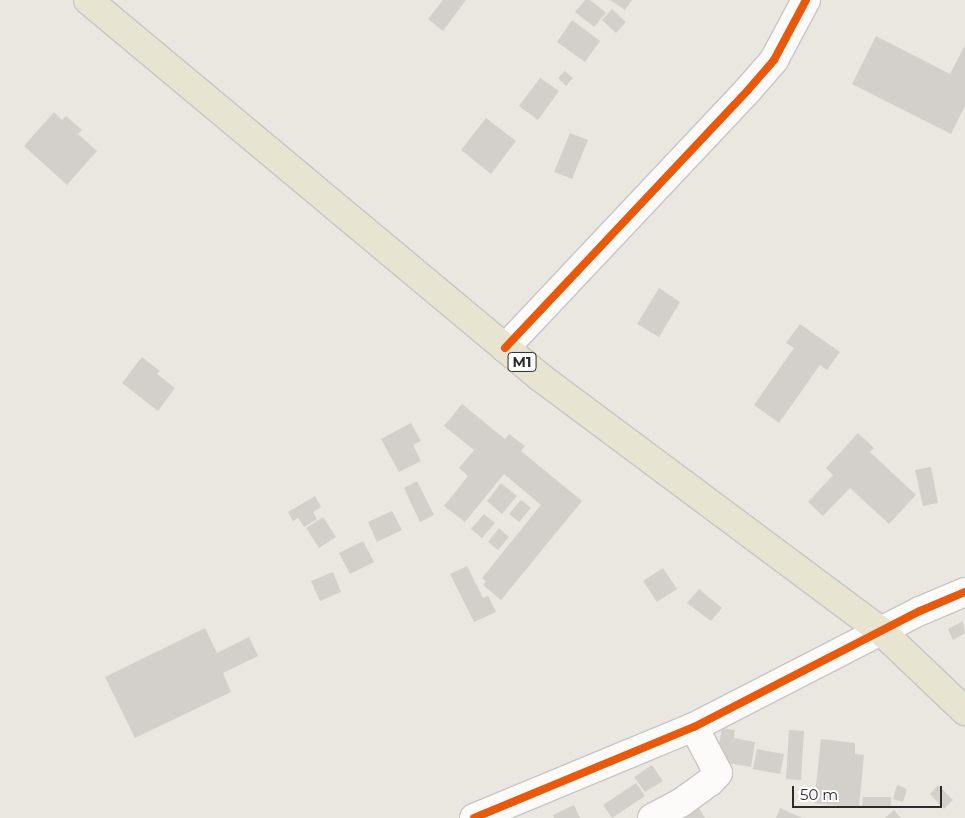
<!DOCTYPE html>
<style>
body{margin:0}
#map{position:relative;width:965px;height:818px;overflow:hidden;background:#eae7e0;font-family:Montserrat,sans-serif}
div>[style]{position:absolute}
[style*='--x']{left:calc(var(--x)*1px);top:calc(var(--y)*1px);width:calc(var(--w)*1px);rotate:calc(var(--a)*1deg)}
.building>*{inset:0;background:#d3d0cc}
.roads{filter:drop-shadow(1px 0 #c7c6c6) drop-shadow(-1px 0 #c7c6c6) drop-shadow(0 1px #c7c6c6) drop-shadow(0 -1px #c7c6c6)}
.minor>*{height:28px;margin:-14px;padding:0 14px;transform-origin:14px;border-radius:14px;background:#fcfbfa}
.major>*{height:28px;margin:-14px;padding:0 14px;transform-origin:14px;border-radius:14px;background:#e8e4d2}
.cycleway>*{height:8px;margin:-4px;padding:0 4px;transform-origin:4px;border-radius:4px;background:#e8590c}
span{translate:-50% -50%;white-space:nowrap;text-align:center;line-height:1.15;-webkit-text-stroke:5px #fff;paint-order:stroke}
.shield-label span{padding:1px 4px;background:#fff;border:1px solid;border-radius:4px;-webkit-text-stroke-width:0}
.shield-label{font-size:14px;color:#2b2b2b;font-weight:700}
.scale{position:absolute;left:792px;top:786px;width:150px;height:22px;box-sizing:border-box;border:2px solid #2b2b2b;border-top:0;padding-left:6px;font-size:15px;line-height:18px;white-space:nowrap;color:#2b2b2b;-webkit-text-stroke:4px #fff;paint-order:stroke}
</style>
<div id="map">
<div class="building">
<div style="clip-path:polygon(443px 0,466px 0,443px 31px,428px 19px)"></div>
<div style="clip-path:polygon(585px 0,590px 0,606px 13px,594px 27px,575px 12px)"></div>
<div style="clip-path:polygon(610px 0,632px 0,625px 10px)"></div>
<div style="clip-path:polygon(612px 9px,626px 22px,616px 33px,602px 20px)"></div>
<div style="clip-path:polygon(572px 20px,600px 41px,585px 62px,557px 42px)"></div>
<div style="clip-path:polygon(876px 36px,950px 74px,965px 45px,965px 106px,951px 134px,852px 84px)"></div>
<div style="clip-path:polygon(565px 71px,573px 78px,566px 86px,558px 78px)"></div>
<div style="clip-path:polygon(540px 78px,559px 91px,538px 120px,519px 106px)"></div>
<div style="clip-path:polygon(54px 112px,62px 120px,66px 116px,82px 130px,78px 134px,97px 151px,67px 185px,24px 146px)"></div>
<div style="clip-path:polygon(486px 118px,516px 141px,491px 174px,461px 150px)"></div>
<div style="clip-path:polygon(570px 133px,588px 140px,572px 179px,554px 172px)"></div>
<div style="clip-path:polygon(659px 288px,680px 302px,659px 337px,637px 324px)"></div>
<div style="clip-path:polygon(800px 324px,840px 352px,827px 370px,820px 365px,779px 423px,754px 405px,794px 348px,786px 343px)"></div>
<div style="clip-path:polygon(142px 357px,160px 371px,157px 374px,175px 388px,158px 411px,122px 383px)"></div>
<div style="clip-path:polygon(462px 404px,505px 439px,509px 434px,525px 446px,521px 451px,582px 501px,501px 600px,483px 585px,486px 581px,482px 578px,541px 505px,504px 474px,465px 522px,444px 506px,468px 476px,459px 468px,474px 450px,444px 426px)"></div>
<div style="clip-path:polygon(411px 423px,421px 441px,413px 445px,421px 461px,399px 472px,381px 439px)"></div>
<div style="clip-path:polygon(858px 433px,874px 448px,870px 452px,916px 495px,889px 524px,850px 488px,823px 516px,808px 502px,833px 475px,826px 468px)"></div>
<div style="clip-path:polygon(931px 467px,938px 503px,923px 506px,915px 470px)"></div>
<div style="clip-path:polygon(417px 481px,434px 515px,420px 522px,404px 488px)"></div>
<div style="clip-path:polygon(501px 483px,517px 496px,502px 514px,487px 501px)"></div>
<div style="clip-path:polygon(315px 496px,321px 507px,313px 512px,317px 519px,304px 527px,298px 518px,293px 521px,288px 512px)"></div>
<div style="clip-path:polygon(521px 500px,531px 508px,519px 522px,509px 514px)"></div>
<div style="clip-path:polygon(392px 511px,402px 530px,377px 542px,368px 522px)"></div>
<div style="clip-path:polygon(484px 514px,495px 523px,482px 538px,471px 529px)"></div>
<div style="clip-path:polygon(323px 517px,336px 537px,319px 548px,306px 528px)"></div>
<div style="clip-path:polygon(499px 528px,509px 537px,498px 550px,488px 542px)"></div>
<div style="clip-path:polygon(363px 541px,374px 562px,350px 574px,339px 553px)"></div>
<div style="clip-path:polygon(467px 566px,483px 598px,488px 596px,496px 612px,474px 622px,450px 574px)"></div>
<div style="clip-path:polygon(663px 568px,677px 589px,657px 602px,643px 581px)"></div>
<div style="clip-path:polygon(333px 572px,341px 592px,320px 601px,311px 581px)"></div>
<div style="clip-path:polygon(699px 589px,722px 608px,711px 621px,687px 603px)"></div>
<div style="clip-path:polygon(963px 621px,965px 633px,953px 640px,948px 629px)"></div>
<div style="clip-path:polygon(205px 628px,217px 653px,249px 637px,258px 656px,223px 673px,231px 692px,135px 738px,105px 677px)"></div>
<div style="clip-path:polygon(722px 728px,735px 730px,734px 738px,755px 742px,751px 767px,716px 761px)"></div>
<div style="clip-path:polygon(789px 730px,804px 731px,801px 780px,786px 779px)"></div>
<div style="clip-path:polygon(821px 739px,855px 743px,855px 754px,864px 755px,859px 808px,814px 803px)"></div>
<div style="clip-path:polygon(757px 749px,784px 754px,780px 774px,753px 769px)"></div>
<div style="clip-path:polygon(652px 765px,663px 781px,645px 792px,634px 777px)"></div>
<div style="clip-path:polygon(636px 783px,645px 796px,612px 818px,603px 805px)"></div>
<div style="clip-path:polygon(897px 785px,907px 789px,903px 802px,893px 799px)"></div>
<div style="clip-path:polygon(938px 785px,953px 800px,944px 809px,930px 794px)"></div>
<div style="clip-path:polygon(863px 797px,891px 797px,891px 808px,862px 806px)"></div>
<div style="clip-path:polygon(695px 802px,705px 818px,670px 818px)"></div>
<div style="clip-path:polygon(574px 805px,580px 818px,554px 818px,553px 815px)"></div>
<div style="clip-path:polygon(780px 808px,802px 818px,776px 818px)"></div>
<div style="clip-path:polygon(894px 810px,901px 818px,885px 818px)"></div>
</div>
<div class="roads">
<div class="minor">
<div style="--x:505;--y:348;--w:354;--a:-46.7"></div>
<div style="--x:748;--y:90;--w:40;--a:-49"></div>
<div style="--x:774;--y:60;--w:68;--a:-61.9"></div>
<div style="--x:474;--y:818;--w:238;--a:-22.5"></div>
<div style="--x:694;--y:727;--w:254;--a:-27.2"></div>
<div style="--x:920;--y:611;--w:49;--a:-22.9"></div>
<div style="--x:652;--y:818;--w:34;--a:-28"></div>
<div style="--x:682;--y:802;--w:34;--a:-36"></div>
<div style="--x:710;--y:782;--w:12;--a:-48"></div>
<div style="--x:718;--y:773;--w:52;--a:-117.6"></div>
</div>
<div class="major">
<div style="--x:88;--y:0;--w:589;--a:39.83"></div>
<div style="--x:540;--y:377;--w:425;--a:36.7"></div>
<div style="--x:881;--y:631;--w:116;--a:43.6"></div>
</div>
</div>
<div class="cycleway">
<div style="--x:505;--y:348;--w:354;--a:-46.7"></div>
<div style="--x:748;--y:90;--w:40;--a:-49"></div>
<div style="--x:774;--y:60;--w:68;--a:-61.9"></div>
<div style="--x:474;--y:818;--w:238;--a:-22.5"></div>
<div style="--x:694;--y:727;--w:254;--a:-27.2"></div>
<div style="--x:920;--y:611;--w:49;--a:-22.9"></div>
</div>
<div class="shield-label">
<span style="left:522px;top:362px">M1</span>
</div>
<div class="scale">50 m</div>
</div>
